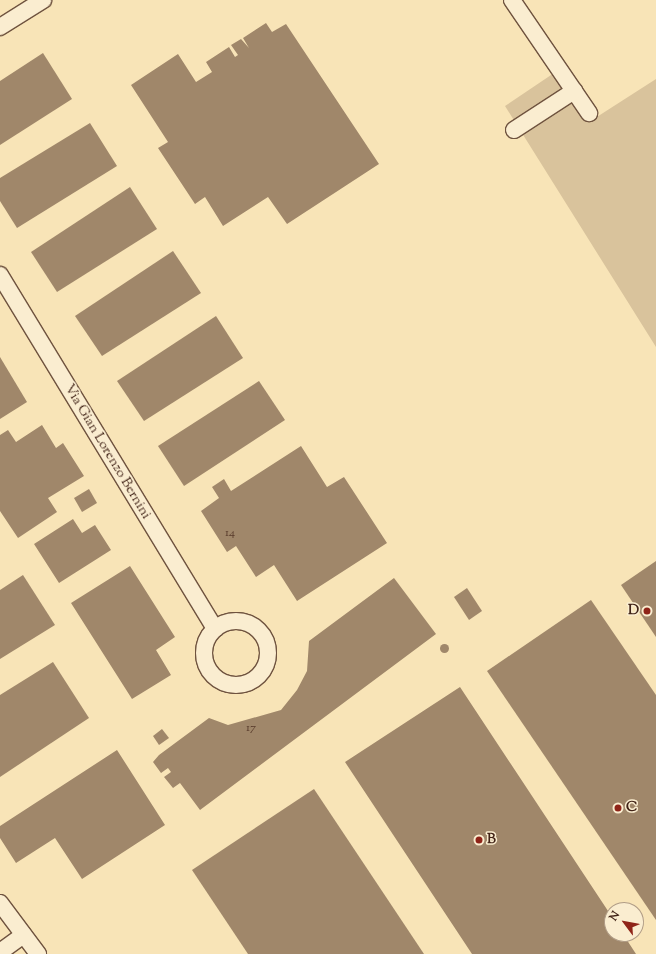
<!DOCTYPE html>
<style>
body{margin:0}
#map{position:relative;width:656px;height:954px;overflow:hidden;background:#f8e4b7;font-family:"Sorts Mill Goudy",serif}
div>[style]{position:absolute}
[style*='--x']{left:calc(var(--x)*1px);top:calc(var(--y)*1px);width:calc(var(--w)*1px);rotate:calc(var(--a)*1deg)}
.green>*{inset:0;background:#d9c39c}
.building>*{inset:0;background:#a0876a}
.round{border-radius:50%}
.roads{filter:drop-shadow(1px 0 #6f533f) drop-shadow(-1px 0 #6f533f) drop-shadow(0 1px #6f533f) drop-shadow(0 -1px #6f533f)}
.street>*{height:16px;margin:-8px;padding:0 8px;transform-origin:8px;border-radius:8px;background:#faedd0}
.street>.ring{margin:-8px;padding:0;box-sizing:content-box;background:none;border:16px solid #faedd0;border-radius:50%}
.dots>*{width:11px;height:11px;translate:-50% -50%;box-sizing:border-box;border:2px solid #faedd0;border-radius:50%}
span{translate:-50% -50%;white-space:nowrap;text-align:center;line-height:1.15;-webkit-text-stroke:3px #faedd0;paint-order:stroke}
.number-label{font-size:12px;color:#593c2c}
.number-label span{-webkit-text-stroke-width:0}
.street-label{font-size:14px;color:#412317}
.poi-label{font-size:14px;color:#412317;font-weight:700}
.right{translate:-100% -50%;text-align:right}
.left{translate:0 -50%;text-align:left}
.north{position:absolute;left:604px;top:902px;width:40px;height:40px;box-sizing:border-box;background:#faedd0;border:1px solid #b09c86;border-radius:50%;rotate:302deg;font-size:11px;font-weight:700;line-height:16px;text-align:center;color:#412317}
.north::after{content:'';display:block;margin:auto;width:14px;height:18px;background:#8f2418;clip-path:polygon(50% 0,100% 100%,50% 72%,0 100%)}
</style>
<div id="map">
<div class="green">
<div style="clip-path:polygon(557px 71px,589px 122px,656px 79px,656px 347px,505px 106px)"></div>
</div>
<div class="building">
<div style="clip-path:polygon(266px 23px,272px 32px,286px 24px,379px 164px,287px 224px,268px 197px,223px 226px,205px 197px,195px 204px,158px 148px,168px 142px,131px 85px,178px 54px,196px 82px,212px 72px,206px 62px,229px 47px,235px 57px,238px 55px,231px 45px,241px 39px,249px 48px,243px 38px)"></div>
<div style="clip-path:polygon(43px 53px,72px 99px,0 145px,0 81px)"></div>
<div style="clip-path:polygon(90px 123px,117px 166px,17px 228px,0 201px,0 178px)"></div>
<div style="clip-path:polygon(130px 187px,157px 229px,57px 292px,31px 252px)"></div>
<div style="clip-path:polygon(173px 251px,201px 293px,102px 356px,75px 316px)"></div>
<div style="clip-path:polygon(216px 316px,243px 358px,144px 421px,117px 381px)"></div>
<div style="clip-path:polygon(0 357px,27px 402px,0 419px)"></div>
<div style="clip-path:polygon(259px 381px,285px 420px,184px 486px,158px 446px)"></div>
<div style="clip-path:polygon(42px 425px,56px 448px,63px 443px,84px 476px,48px 498px,57px 512px,18px 538px,0 511px,0 435px,8px 430px,16px 442px)"></div>
<div style="clip-path:polygon(301px 446px,327px 487px,344px 477px,387px 543px,297px 601px,274px 565px,256px 577px,236px 546px,227px 552px,201px 511px,219px 498px,212px 487px,224px 479px,231px 491px)"></div>
<div style="clip-path:polygon(89px 489px,97px 503px,82px 512px,74px 498px)"></div>
<div style="clip-path:polygon(73px 519px,82px 533px,95px 525px,111px 550px,59px 583px,34px 544px)"></div>
<div style="clip-path:polygon(656px 561px,656px 637px,621px 585px)"></div>
<div style="clip-path:polygon(130px 566px,175px 637px,156px 650px,171px 675px,132px 699px,71px 603px)"></div>
<div style="clip-path:polygon(23px 575px,55px 625px,0 659px,0 590px)"></div>
<div style="clip-path:polygon(394px 578px,436px 634px,200px 810px,180px 783px,173px 788px,164px 777px,171px 772px,168px 768px,161px 773px,153px 762px,159px 755px,209px 718px,228px 725px,281px 710px,297px 690px,307px 671px,309px 641px)"></div>
<div style="clip-path:polygon(467px 588px,482px 611px,469px 620px,454px 597px)"></div>
<div style="clip-path:polygon(591px 600px,656px 695px,656px 920px,487px 671px)"></div>
<div class="round" style="left:439.5px;top:643.5px;width:9px;height:9px"></div>
<div style="clip-path:polygon(53px 662px,89px 718px,0 777px,0 695px)"></div>
<div style="clip-path:polygon(460px 687px,612px 917px,612px 934px,623px 934px,636px 954px,472px 954px,345px 762px)"></div>
<div style="clip-path:polygon(162px 729px,169px 738px,159px 745px,153px 736px)"></div>
<div style="clip-path:polygon(117px 750px,165px 825px,82px 879px,55px 838px,16px 863px,0 838px,0 826px)"></div>
<div style="clip-path:polygon(314px 789px,424px 954px,248px 954px,192px 870px)"></div>
</div>
<div class="roads">
<div class="street">
<div style="--x:512;--y:0;--w:137;--a:55.7"></div>
<div style="--x:0;--y:27;--w:51;--a:-32.1"></div>
<div style="--x:514;--y:130;--w:72;--a:-33"></div>
<div style="--x:0;--y:275;--w:414;--a:58.7"></div>
<div class="ring" style="left:204px;top:621px;width:48px;height:48px"></div>
<div style="--x:0;--y:903;--w:64;--a:53.3"></div>
<div style="--x:0;--y:952;--w:29;--a:-36"></div>
</div>
</div>
<div class="dots">
<div style="left:647px;top:611px;background:#8f2418"></div>
<div style="left:618px;top:808px;background:#8f2418"></div>
<div style="left:479px;top:840px;background:#8f2418"></div>
</div>
<div class="number-label">
<span style="left:230px;top:534px">14</span>
<span style="left:251px;top:729px">17</span>
</div>
<div class="street-label">
<span style="left:107px;top:452px;rotate:59deg">Via Gian Lorenzo Bernini</span>
</div>
<div class="poi-label">
<span class="right" style="left:639px;top:611px">D</span>
<span class="left" style="left:626px;top:808px">C</span>
<span class="left" style="left:487px;top:840px">B</span>
</div>
<div class="north">N</div>
</div>
